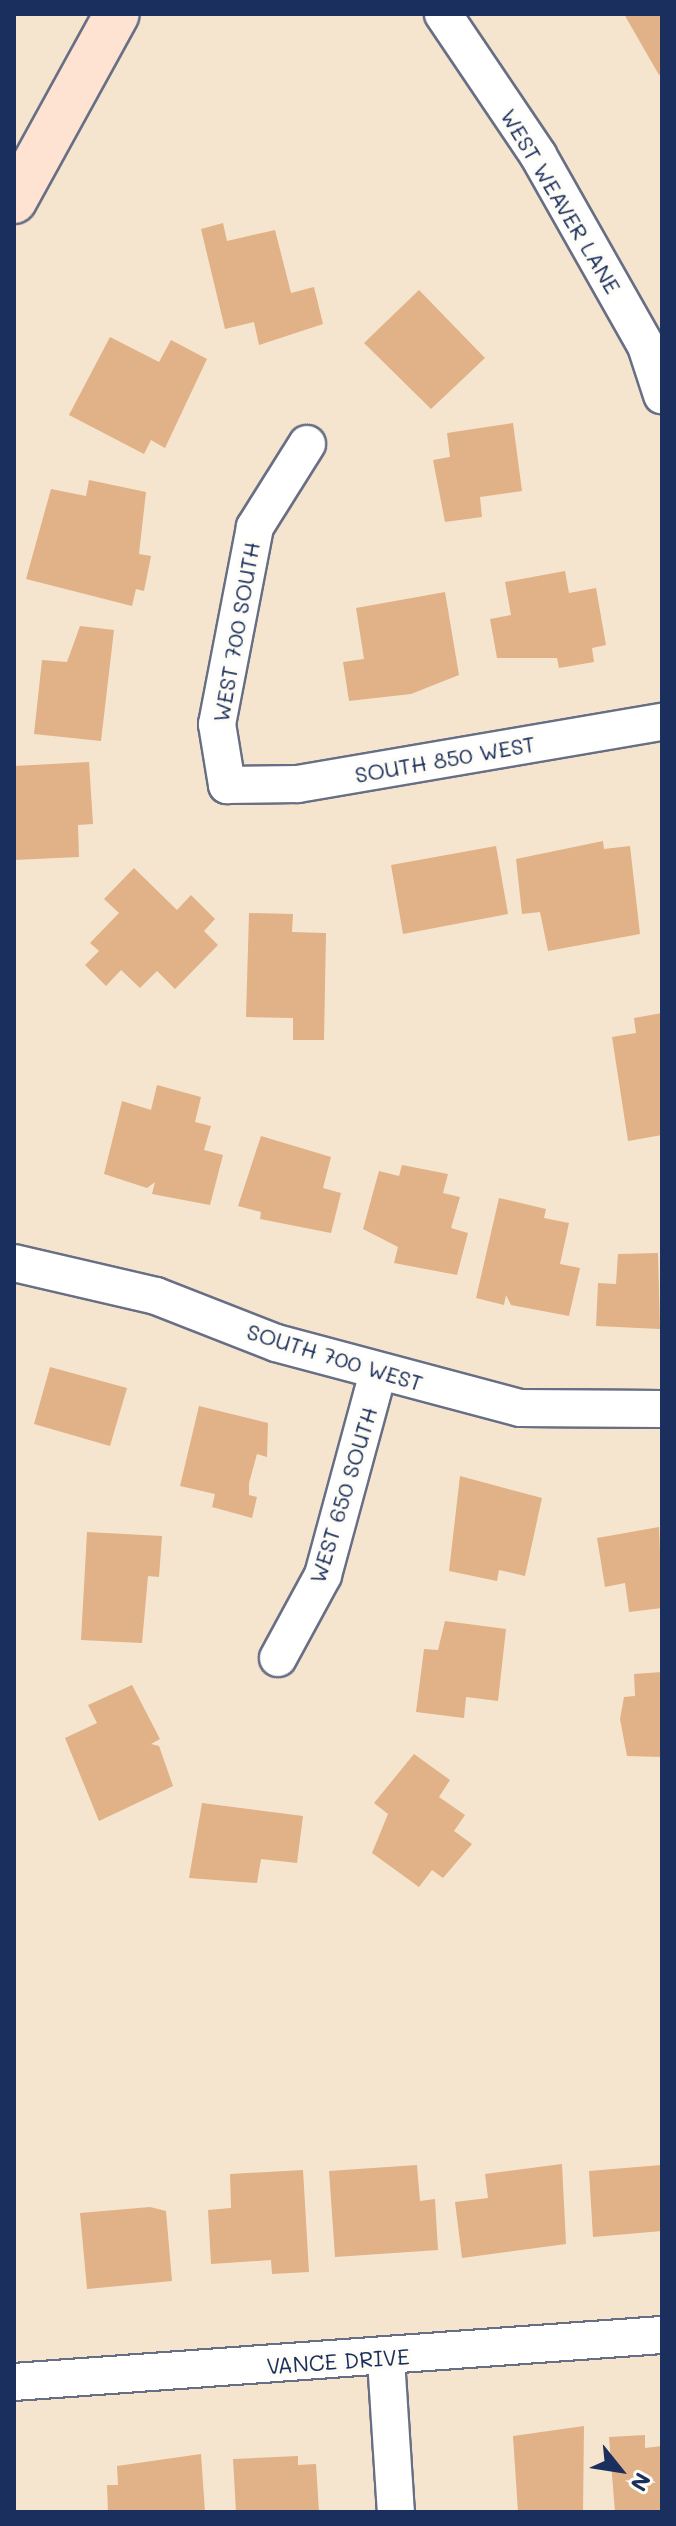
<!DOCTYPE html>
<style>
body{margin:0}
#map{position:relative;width:676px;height:2526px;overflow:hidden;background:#f6e5ce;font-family:Mali,sans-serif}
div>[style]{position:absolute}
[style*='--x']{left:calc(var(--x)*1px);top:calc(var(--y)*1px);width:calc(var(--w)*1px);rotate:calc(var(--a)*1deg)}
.building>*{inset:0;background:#e1b187}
.roads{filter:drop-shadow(2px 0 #686f85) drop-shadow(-2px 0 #686f85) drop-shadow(0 2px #686f85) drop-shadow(0 -2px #686f85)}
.street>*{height:36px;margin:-18px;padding:0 18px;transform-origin:18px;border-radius:18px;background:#fff}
.secondary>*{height:44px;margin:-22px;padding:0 22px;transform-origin:22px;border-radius:22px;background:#fee3d2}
span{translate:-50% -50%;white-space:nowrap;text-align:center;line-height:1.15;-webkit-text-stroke:7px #fdfcf7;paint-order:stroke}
.street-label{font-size:22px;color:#1b2f5e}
.frame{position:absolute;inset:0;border:16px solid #1b2f5e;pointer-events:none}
.north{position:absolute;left:580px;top:2430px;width:80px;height:80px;-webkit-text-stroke:6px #fdfcf7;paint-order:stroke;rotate:120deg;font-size:22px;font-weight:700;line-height:32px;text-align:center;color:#1b2f5e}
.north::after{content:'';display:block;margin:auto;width:28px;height:36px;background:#1b2f5e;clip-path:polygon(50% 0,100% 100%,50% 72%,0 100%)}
</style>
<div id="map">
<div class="building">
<div style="clip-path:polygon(624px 14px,662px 14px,662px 74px,659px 75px)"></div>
<div style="clip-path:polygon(223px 223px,227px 241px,275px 230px,291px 293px,314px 287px,323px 324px,259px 345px,254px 322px,225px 329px,201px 229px)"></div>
<div style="clip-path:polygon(419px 290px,485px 358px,431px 409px,364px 343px)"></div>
<div style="clip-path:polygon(110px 337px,159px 362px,171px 340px,207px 359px,165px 448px,151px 440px,144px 454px,69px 415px)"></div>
<div style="clip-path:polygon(513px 423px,522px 491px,480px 497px,482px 517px,445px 522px,433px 460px,450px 457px,447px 433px)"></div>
<div style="clip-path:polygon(89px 480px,146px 492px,139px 554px,151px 556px,144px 591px,136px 589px,132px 606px,26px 579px,51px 489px,86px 496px)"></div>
<div style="clip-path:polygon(565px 571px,569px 593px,596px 588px,606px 645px,592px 648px,594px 662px,559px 668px,557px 658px,497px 658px,490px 619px,511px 615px,505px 582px)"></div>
<div style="clip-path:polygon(445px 592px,459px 675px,411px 694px,349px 701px,343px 662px,364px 659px,356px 608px)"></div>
<div style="clip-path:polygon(80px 626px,114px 630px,101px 741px,34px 734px,42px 660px,67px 662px)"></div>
<div style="clip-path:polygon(89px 762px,93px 824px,78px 825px,79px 857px,14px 860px,14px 766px)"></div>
<div style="clip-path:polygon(603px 841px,604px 849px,630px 846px,640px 934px,548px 951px,540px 912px,522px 914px,516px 859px)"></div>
<div style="clip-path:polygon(496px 846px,508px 914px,403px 934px,391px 865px)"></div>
<div style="clip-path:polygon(134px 868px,177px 910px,191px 895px,215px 919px,204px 931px,218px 945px,175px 989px,157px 971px,140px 988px,121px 970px,106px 986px,85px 965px,99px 951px,90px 943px,119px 913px,104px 899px)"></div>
<div style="clip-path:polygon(249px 913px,293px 914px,292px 932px,326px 933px,324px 1040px,293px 1040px,293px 1018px,246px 1017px)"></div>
<div style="clip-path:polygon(662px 1013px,662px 1135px,628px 1141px,612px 1037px,636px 1033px,634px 1018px)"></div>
<div style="clip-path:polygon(157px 1085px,201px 1097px,195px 1122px,211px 1126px,204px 1150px,223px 1155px,210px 1205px,152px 1194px,155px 1182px,147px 1188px,104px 1174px,122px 1101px,151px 1110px)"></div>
<div style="clip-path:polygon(261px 1136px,331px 1157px,323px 1188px,341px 1193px,331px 1233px,260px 1219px,261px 1212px,238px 1206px)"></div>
<div style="clip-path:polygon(402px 1165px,448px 1174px,443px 1193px,460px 1197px,451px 1228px,468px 1233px,457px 1275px,394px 1263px,398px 1247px,363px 1229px,379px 1171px,399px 1176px)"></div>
<div style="clip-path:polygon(499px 1198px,546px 1209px,544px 1218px,569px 1223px,560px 1264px,580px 1268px,569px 1316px,511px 1305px,506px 1295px,504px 1305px,476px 1298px)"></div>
<div style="clip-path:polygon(658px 1253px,660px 1329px,596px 1326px,598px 1283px,616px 1284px,618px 1254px)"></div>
<div style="clip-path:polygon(50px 1367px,127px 1388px,110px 1446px,34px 1424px)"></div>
<div style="clip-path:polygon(199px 1406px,268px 1423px,267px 1457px,257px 1454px,249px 1483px,249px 1495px,257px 1497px,252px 1518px,212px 1507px,215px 1494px,180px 1486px)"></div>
<div style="clip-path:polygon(460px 1476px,542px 1498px,525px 1576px,499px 1570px,497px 1581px,449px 1571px)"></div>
<div style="clip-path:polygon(659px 1527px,662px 1608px,629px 1612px,625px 1583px,605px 1587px,597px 1538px)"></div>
<div style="clip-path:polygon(87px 1532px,162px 1536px,159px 1577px,148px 1576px,142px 1643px,81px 1640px)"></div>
<div style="clip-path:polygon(445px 1621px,506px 1629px,498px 1701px,466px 1697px,464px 1718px,416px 1712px,424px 1649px,438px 1650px)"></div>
<div style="clip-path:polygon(662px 1672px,662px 1757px,627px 1756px,620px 1719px,624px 1697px,635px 1696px,634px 1674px)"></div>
<div style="clip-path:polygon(132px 1685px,160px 1739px,151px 1744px,159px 1746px,173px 1786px,99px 1821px,65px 1738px,97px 1723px,88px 1705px)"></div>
<div style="clip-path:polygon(414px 1754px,450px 1780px,439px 1797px,465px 1815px,454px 1831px,472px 1844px,443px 1878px,432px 1870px,419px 1887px,372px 1853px,388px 1814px,374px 1803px)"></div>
<div style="clip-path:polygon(202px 1803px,303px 1816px,297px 1863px,261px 1859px,257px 1883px,189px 1878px)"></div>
<div style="clip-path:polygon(562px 2164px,566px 2244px,462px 2258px,455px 2202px,488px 2198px,485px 2174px)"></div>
<div style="clip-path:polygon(417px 2165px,420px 2201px,435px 2199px,438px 2250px,335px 2257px,329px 2171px)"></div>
<div style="clip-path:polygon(661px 2165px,662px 2231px,593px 2237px,589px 2171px)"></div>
<div style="clip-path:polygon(303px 2170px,309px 2272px,272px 2274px,271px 2260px,211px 2264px,208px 2210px,231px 2208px,230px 2174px)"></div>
<div style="clip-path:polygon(150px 2207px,166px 2211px,172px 2281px,87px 2289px,80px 2213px)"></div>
<div style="clip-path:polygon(584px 2426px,583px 2512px,518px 2512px,513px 2436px)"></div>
<div style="clip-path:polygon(645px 2435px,645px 2448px,662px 2446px,662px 2512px,615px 2512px,609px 2437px)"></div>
<div style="clip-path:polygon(201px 2454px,205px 2512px,108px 2512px,107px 2485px,118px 2485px,117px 2466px)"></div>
<div style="clip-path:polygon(298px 2456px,298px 2465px,316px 2464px,319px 2512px,236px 2512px,233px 2459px)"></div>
</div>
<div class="roads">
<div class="street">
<div style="--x:443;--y:14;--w:170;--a:56"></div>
<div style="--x:538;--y:155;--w:219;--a:60.5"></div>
<div style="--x:646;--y:346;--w:52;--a:71.9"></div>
<div style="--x:307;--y:444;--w:98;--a:122.1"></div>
<div style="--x:255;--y:527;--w:201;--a:100.9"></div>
<div style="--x:217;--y:724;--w:62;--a:80.7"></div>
<div style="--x:227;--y:785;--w:71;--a:-0.8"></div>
<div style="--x:298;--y:784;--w:369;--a:-9.7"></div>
<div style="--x:14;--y:1263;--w:146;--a:13.1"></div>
<div style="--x:156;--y:1296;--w:129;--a:21.4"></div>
<div style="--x:276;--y:1343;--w:253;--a:14.9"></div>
<div style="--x:520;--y:1408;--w:142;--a:0.4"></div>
<div style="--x:278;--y:1658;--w:94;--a:-61.5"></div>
<div style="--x:323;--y:1575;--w:210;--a:-74.8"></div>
<div style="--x:386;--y:2359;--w:153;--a:86.3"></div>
<div style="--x:14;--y:2382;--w:650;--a:-4.15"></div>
</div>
<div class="secondary">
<div style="--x:14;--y:201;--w:213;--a:-61.2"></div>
</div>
</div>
<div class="street-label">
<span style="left:561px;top:201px;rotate:59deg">WEST WEAVER LANE</span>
<span style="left:236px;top:632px;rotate:-80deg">WEST 700 SOUTH</span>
<span style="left:445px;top:759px;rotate:-10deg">SOUTH 850 WEST</span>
<span style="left:335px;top:1357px;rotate:17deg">SOUTH 700 WEST</span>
<span style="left:343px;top:1495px;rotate:-73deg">WEST 650 SOUTH</span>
<span style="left:338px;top:2361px;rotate:-4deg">VANCE DRIVE</span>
</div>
<div class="frame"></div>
<div class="north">N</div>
</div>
